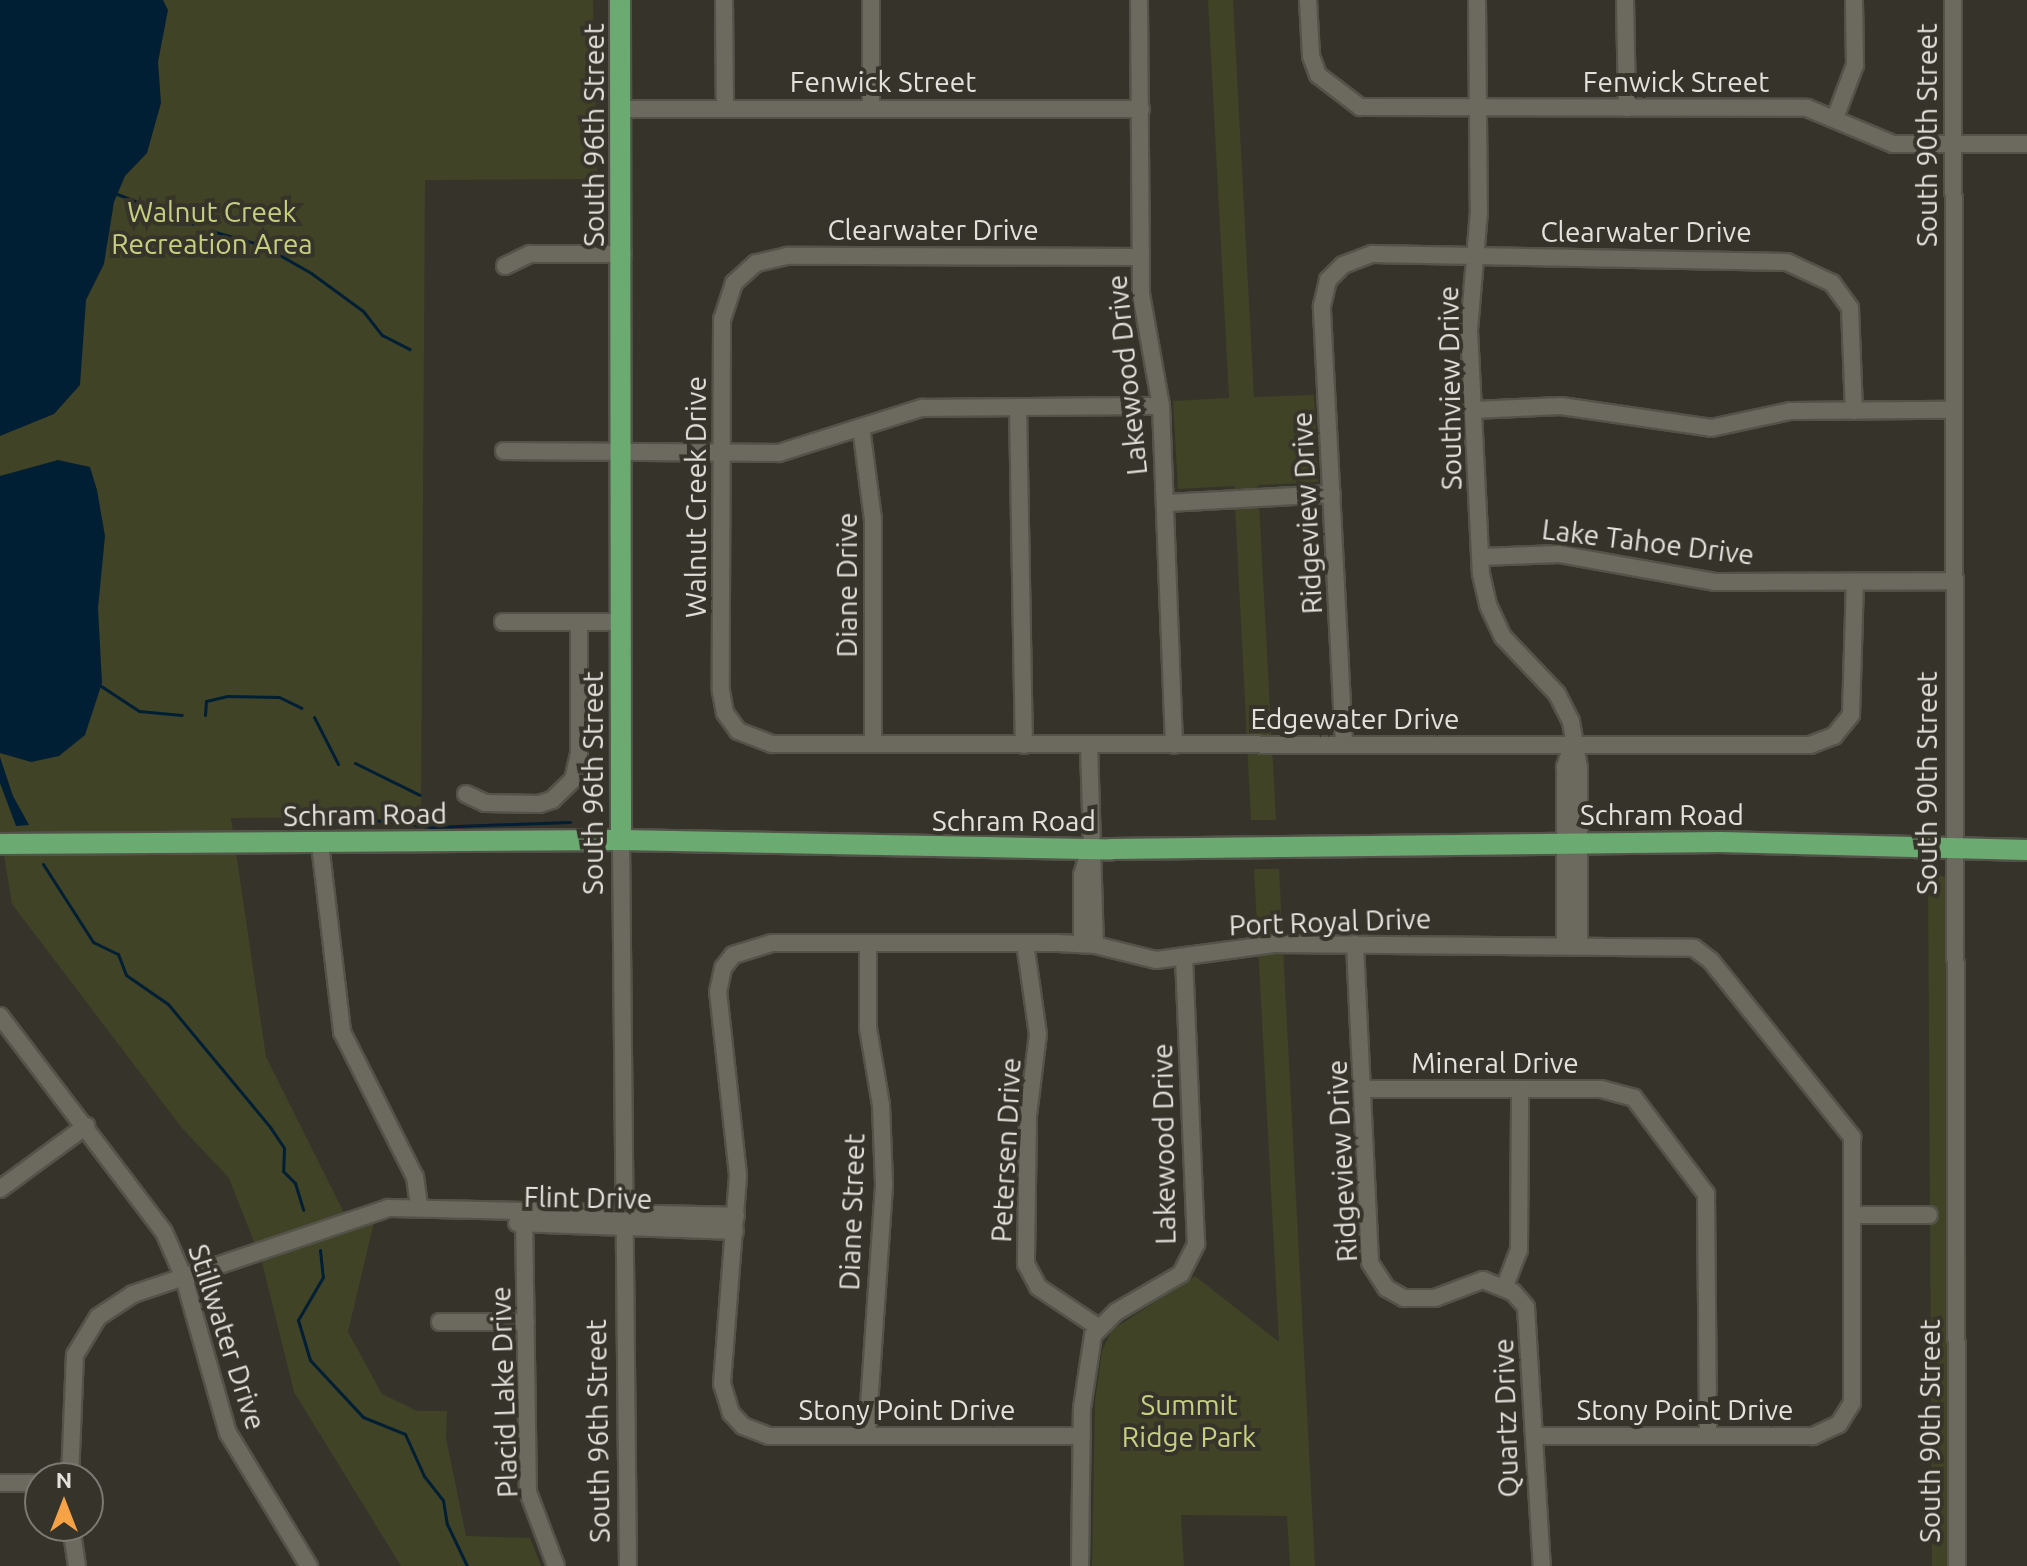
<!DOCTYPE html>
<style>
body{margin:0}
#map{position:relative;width:2027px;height:1566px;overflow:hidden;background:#36342a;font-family:Ubuntu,sans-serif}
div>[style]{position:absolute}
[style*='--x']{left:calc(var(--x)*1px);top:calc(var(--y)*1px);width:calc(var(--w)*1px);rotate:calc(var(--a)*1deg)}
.green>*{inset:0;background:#404325}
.water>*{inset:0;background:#001f35}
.stream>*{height:3px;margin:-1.5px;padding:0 1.5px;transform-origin:1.5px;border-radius:1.5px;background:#001f35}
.roads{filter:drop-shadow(2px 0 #54534a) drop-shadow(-2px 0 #54534a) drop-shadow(0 2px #54534a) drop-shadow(0 -2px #54534a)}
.minor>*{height:16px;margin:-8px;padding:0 8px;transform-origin:8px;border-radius:8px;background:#6c6a5f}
.major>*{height:20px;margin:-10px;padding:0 10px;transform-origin:10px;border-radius:10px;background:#6bab72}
span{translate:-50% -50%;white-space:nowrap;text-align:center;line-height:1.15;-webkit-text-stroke:8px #36342a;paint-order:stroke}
.street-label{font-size:28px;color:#e2e1db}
.park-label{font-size:28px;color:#c6cf81}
.north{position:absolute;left:24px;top:1462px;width:80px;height:80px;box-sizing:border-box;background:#36342a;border:2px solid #7b7971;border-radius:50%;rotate:0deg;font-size:22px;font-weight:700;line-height:32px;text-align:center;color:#e2e1db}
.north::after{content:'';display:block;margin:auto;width:28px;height:36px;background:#f6a246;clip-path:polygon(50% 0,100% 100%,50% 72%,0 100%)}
</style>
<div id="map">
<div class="green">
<div style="clip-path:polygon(0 0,593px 0,597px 179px,425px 180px,421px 817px,343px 827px,339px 817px,231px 818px,266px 1057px,352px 1229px,374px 1222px,348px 1332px,382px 1394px,417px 1411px,447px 1411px,446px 1438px,466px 1536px,530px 1538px,541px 1566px,401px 1566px,294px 1392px,262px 1262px,229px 1178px,182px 1128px,12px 904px,0 831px)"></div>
<div style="clip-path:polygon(1208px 0,1233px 0,1254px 397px,1314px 395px,1318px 482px,1258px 485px,1276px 820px,1251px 820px,1234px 486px,1178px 489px,1173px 401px,1229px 398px)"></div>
<div style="clip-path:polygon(1254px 869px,1279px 869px,1315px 1566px,1290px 1566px,1287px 1516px,1181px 1515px,1184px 1566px,1092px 1566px,1095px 1401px,1102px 1351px,1112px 1330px,1195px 1276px,1279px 1342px)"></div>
<div style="clip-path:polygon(1928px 871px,1965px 884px,1967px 1566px,1932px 1566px)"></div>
</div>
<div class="water">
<div style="clip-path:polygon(0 0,163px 0,168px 10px,158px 62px,161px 103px,147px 153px,125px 176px,114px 202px,104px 264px,86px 300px,80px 385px,54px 414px,0 436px)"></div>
<div style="clip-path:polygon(58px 460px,90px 467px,97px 490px,105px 536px,98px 608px,102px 683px,85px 735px,59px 756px,31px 762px,0 753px,0 476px)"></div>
<div style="clip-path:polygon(0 757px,13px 796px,29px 825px,16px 826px,0 783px)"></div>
</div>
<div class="stream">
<div style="--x:117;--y:194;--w:28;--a:21"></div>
<div style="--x:149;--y:206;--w:32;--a:24"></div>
<div style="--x:182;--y:221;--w:11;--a:15"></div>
<div style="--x:215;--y:232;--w:49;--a:15.5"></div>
<div style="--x:262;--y:245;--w:56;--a:29.7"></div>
<div style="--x:311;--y:273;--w:64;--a:36.2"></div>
<div style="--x:363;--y:311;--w:31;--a:52"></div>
<div style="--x:382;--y:335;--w:31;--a:27"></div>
<div style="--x:101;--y:686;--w:45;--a:33.3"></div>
<div style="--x:139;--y:711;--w:43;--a:5.3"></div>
<div style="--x:205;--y:715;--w:14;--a:-86"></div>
<div style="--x:206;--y:701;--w:22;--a:-13"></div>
<div style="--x:227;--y:696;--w:52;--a:1.1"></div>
<div style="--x:279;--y:697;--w:25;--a:26"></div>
<div style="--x:314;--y:717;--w:53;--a:62.9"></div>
<div style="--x:355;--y:763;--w:72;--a:26.2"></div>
<div style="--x:342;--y:816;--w:90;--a:7"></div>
<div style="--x:431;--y:827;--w:139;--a:-2.1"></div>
<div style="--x:43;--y:864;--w:93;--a:57.3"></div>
<div style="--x:93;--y:942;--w:28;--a:26"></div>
<div style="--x:118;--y:954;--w:22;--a:69"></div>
<div style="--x:126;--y:975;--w:51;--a:34.6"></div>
<div style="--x:168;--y:1004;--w:160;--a:50.3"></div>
<div style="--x:270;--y:1127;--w:25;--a:56"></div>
<div style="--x:284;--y:1148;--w:23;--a:92"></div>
<div style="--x:283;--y:1171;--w:17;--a:45"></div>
<div style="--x:295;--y:1183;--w:28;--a:73"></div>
<div style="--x:320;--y:1250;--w:27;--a:84"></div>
<div style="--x:323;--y:1277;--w:50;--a:120.2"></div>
<div style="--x:298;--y:1320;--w:42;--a:73.3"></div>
<div style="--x:310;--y:1360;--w:78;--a:47.1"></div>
<div style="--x:363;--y:1417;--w:45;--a:22"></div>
<div style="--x:405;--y:1434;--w:46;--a:65.7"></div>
<div style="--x:424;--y:1476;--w:31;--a:52"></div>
<div style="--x:443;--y:1500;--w:24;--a:81"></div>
<div style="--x:447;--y:1524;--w:47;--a:64.5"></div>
</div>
<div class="roads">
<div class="minor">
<div style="--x:724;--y:0;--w:108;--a:89.5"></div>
<div style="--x:871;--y:0;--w:108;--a:90"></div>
<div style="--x:1139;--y:0;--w:294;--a:89.6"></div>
<div style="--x:1141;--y:294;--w:114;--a:79.9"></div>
<div style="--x:1161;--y:406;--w:339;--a:87.8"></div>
<div style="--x:1308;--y:0;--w:56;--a:86.9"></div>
<div style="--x:1311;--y:56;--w:20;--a:70"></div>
<div style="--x:1318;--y:75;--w:53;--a:37.3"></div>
<div style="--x:1360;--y:107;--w:447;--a:0.1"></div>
<div style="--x:1807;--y:108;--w:93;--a:22.7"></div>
<div style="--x:1893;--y:144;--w:134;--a:0"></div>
<div style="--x:1477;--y:0;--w:211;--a:89.5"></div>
<div style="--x:1479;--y:211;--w:119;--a:94.8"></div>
<div style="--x:1469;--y:330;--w:244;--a:87.2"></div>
<div style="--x:1481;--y:574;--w:32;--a:77"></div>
<div style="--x:1488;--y:605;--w:35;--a:65"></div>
<div style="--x:1503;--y:637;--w:79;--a:46.5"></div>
<div style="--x:1557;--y:694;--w:31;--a:63"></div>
<div style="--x:1571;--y:722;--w:47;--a:80.1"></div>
<div style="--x:1579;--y:768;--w:176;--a:90"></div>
<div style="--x:1625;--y:0;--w:108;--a:88.9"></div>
<div style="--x:1953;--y:0;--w:1566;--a:89.85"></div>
<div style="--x:624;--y:109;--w:517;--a:0"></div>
<div style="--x:1835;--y:118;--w:57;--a:-69.3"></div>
<div style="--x:1855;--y:65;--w:65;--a:-90.9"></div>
<div style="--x:1141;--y:257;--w:354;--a:-179.8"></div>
<div style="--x:787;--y:256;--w:32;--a:167"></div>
<div style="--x:756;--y:263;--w:30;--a:138"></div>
<div style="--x:734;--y:283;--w:38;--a:108"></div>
<div style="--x:722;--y:319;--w:372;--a:90.2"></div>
<div style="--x:721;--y:691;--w:22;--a:80"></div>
<div style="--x:725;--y:713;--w:22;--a:54"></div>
<div style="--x:738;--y:731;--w:36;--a:21"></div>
<div style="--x:772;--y:744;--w:1038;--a:0.06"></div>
<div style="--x:1810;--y:745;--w:26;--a:-21"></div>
<div style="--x:1834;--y:736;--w:27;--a:-51"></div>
<div style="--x:1851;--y:715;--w:133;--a:-88.3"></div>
<div style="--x:505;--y:266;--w:28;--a:-26"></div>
<div style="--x:530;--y:254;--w:93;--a:0"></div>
<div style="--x:1018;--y:407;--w:338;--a:89"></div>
<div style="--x:1473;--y:410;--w:88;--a:-2.6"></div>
<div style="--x:1561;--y:406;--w:152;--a:8.3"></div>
<div style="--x:1711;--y:428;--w:81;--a:-12.1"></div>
<div style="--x:1790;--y:411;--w:162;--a:-0.4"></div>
<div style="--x:861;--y:427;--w:93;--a:82.6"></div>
<div style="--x:873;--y:519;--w:225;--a:90"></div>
<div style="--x:504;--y:451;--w:275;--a:0.4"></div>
<div style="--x:779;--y:453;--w:150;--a:-17.5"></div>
<div style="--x:922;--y:408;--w:239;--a:-0.5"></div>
<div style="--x:1166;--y:503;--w:166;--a:-3.1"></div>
<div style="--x:1481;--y:557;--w:78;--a:-2.2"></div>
<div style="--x:1559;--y:554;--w:158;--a:10.2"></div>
<div style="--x:1715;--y:582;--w:238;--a:-0.2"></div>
<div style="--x:503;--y:622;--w:118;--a:0"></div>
<div style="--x:1089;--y:745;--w:200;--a:88.3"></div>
<div style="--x:1344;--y:745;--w:440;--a:-92.9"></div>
<div style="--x:1322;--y:306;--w:27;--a:-77"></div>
<div style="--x:1328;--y:280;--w:21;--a:-45"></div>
<div style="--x:1343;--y:265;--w:31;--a:-21"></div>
<div style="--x:1372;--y:254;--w:415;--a:1.1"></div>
<div style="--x:1787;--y:262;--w:50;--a:25"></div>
<div style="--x:1832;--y:283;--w:31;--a:54"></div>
<div style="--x:1850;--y:308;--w:103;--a:87.8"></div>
<div style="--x:466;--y:794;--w:21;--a:25"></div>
<div style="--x:485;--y:803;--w:54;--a:1.1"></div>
<div style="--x:539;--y:804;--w:14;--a:-17"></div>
<div style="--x:552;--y:800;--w:29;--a:-44"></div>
<div style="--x:573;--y:780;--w:26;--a:-77"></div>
<div style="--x:579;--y:755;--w:133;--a:-90"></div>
<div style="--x:621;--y:840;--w:726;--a:89.45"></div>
<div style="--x:320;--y:844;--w:189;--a:83.3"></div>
<div style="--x:342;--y:1032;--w:162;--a:63.3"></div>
<div style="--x:415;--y:1177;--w:30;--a:82"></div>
<div style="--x:1025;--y:943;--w:92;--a:81.9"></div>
<div style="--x:1038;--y:1034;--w:82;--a:97"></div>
<div style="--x:1028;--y:1115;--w:149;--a:90.8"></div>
<div style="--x:1026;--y:1264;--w:26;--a:62"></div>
<div style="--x:1038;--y:1287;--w:72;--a:33.7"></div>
<div style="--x:1082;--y:944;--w:69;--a:-90"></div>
<div style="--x:1082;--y:875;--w:21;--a:-73"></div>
<div style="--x:1355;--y:944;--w:319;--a:87.3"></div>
<div style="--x:1370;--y:1263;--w:30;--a:57"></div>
<div style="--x:1386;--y:1288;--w:21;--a:29"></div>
<div style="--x:1404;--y:1298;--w:31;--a:0"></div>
<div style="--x:1435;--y:1298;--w:51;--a:-20.6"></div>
<div style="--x:1483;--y:1280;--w:32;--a:22"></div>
<div style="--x:1513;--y:1292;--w:20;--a:49"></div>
<div style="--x:1526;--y:1307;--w:259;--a:86.5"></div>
<div style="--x:1565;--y:944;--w:177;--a:-90"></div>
<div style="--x:1565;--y:767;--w:23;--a:-72"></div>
<div style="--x:0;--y:1016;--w:271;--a:52.8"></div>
<div style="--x:164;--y:1232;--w:50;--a:66.5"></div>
<div style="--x:184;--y:1278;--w:161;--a:74.2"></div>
<div style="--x:228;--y:1433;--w:156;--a:58.7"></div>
<div style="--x:1366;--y:1089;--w:235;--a:0"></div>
<div style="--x:1601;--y:1089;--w:34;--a:15"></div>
<div style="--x:1634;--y:1098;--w:120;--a:53.1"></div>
<div style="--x:1706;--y:1194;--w:242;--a:89.5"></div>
<div style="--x:0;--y:1189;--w:107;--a:-36.2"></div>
<div style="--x:524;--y:1212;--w:280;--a:89.2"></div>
<div style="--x:528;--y:1492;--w:79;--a:69.3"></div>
<div style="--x:1854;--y:1215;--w:75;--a:0"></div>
<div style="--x:517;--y:1223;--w:218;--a:2.1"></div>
<div style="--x:1505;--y:1286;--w:39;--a:-69"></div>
<div style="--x:1519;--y:1250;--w:161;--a:-89.6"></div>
<div style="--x:440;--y:1322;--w:86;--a:0"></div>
<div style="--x:867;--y:1435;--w:252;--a:-86.1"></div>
<div style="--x:884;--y:1184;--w:79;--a:-92.2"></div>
<div style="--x:881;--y:1105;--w:78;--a:-99.6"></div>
<div style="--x:868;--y:1028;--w:85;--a:-90"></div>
<div style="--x:1082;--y:1436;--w:313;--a:180"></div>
<div style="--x:769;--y:1436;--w:28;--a:-159"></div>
<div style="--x:743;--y:1426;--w:18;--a:-133"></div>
<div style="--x:731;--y:1413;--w:30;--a:-107"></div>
<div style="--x:722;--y:1384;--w:210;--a:-85.6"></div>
<div style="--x:738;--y:1175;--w:184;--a:-96.2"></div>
<div style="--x:718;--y:992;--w:25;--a:-78"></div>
<div style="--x:723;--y:968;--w:16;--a:-52"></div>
<div style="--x:733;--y:955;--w:41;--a:-17.1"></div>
<div style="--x:772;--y:943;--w:286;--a:0"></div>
<div style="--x:1058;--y:943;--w:37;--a:3"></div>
<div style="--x:1095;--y:945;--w:63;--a:13.8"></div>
<div style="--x:1156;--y:960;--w:119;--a:-7.7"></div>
<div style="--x:1274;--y:944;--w:420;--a:0.5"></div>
<div style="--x:1694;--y:948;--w:21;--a:37"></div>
<div style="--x:1711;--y:961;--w:226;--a:51.3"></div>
<div style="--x:1852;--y:1137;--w:266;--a:90"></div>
<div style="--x:1852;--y:1403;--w:25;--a:122"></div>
<div style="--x:1839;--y:1424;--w:29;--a:155"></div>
<div style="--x:1813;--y:1436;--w:277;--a:180"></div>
<div style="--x:70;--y:1478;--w:123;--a:-87.7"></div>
<div style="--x:75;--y:1355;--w:44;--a:-58.8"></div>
<div style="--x:98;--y:1317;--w:42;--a:-33.3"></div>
<div style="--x:133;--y:1294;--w:269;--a:-18.6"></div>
<div style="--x:388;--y:1208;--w:348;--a:1.3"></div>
<div style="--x:0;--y:1483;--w:40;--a:0"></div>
<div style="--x:71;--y:1526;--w:40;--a:81.5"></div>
<div style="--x:1080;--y:1566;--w:158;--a:-89.3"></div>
<div style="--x:1082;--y:1408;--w:74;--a:-81.4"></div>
<div style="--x:1093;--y:1335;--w:33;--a:-45"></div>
<div style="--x:1116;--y:1312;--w:75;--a:-30.3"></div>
<div style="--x:1181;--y:1274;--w:34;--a:-63"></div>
<div style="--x:1196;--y:1244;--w:287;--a:-92.4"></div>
</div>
<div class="major">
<div style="--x:620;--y:0;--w:840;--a:89.93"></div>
<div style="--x:0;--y:844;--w:621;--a:-0.37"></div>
<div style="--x:621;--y:840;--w:490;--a:1.1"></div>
<div style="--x:1111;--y:849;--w:609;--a:-0.66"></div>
<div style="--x:1720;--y:842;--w:307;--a:1.5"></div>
</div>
</div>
<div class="street-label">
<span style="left:883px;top:82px">Fenwick Street</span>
<span style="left:1676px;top:82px">Fenwick Street</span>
<span style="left:594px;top:135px;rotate:-90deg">South 96th Street</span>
<span style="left:1927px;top:135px;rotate:-90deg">South 90th Street</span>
<span style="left:933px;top:230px">Clearwater Drive</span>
<span style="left:1646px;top:232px">Clearwater Drive</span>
<span style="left:1127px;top:375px;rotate:-96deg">Lakewood Drive</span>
<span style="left:1450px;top:388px;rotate:-91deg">Southview Drive</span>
<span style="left:696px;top:497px;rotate:-90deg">Walnut Creek Drive</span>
<span style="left:1307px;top:513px;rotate:-93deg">Ridgeview Drive</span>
<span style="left:1648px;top:542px;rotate:7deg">Lake Tahoe Drive</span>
<span style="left:847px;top:585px;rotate:-90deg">Diane Drive</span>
<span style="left:1355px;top:719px">Edgewater Drive</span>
<span style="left:593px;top:783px;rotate:-90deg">South 96th Street</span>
<span style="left:1927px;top:783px;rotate:-90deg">South 90th Street</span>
<span style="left:365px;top:815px;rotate:-1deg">Schram Road</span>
<span style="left:1662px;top:815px">Schram Road</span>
<span style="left:1014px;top:821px">Schram Road</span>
<span style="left:1330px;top:922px;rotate:-2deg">Port Royal Drive</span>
<span style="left:1495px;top:1063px">Mineral Drive</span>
<span style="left:1164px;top:1144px;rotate:-91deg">Lakewood Drive</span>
<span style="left:1006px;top:1150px;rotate:-87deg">Petersen Drive</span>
<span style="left:1342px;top:1161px;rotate:-93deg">Ridgeview Drive</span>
<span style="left:588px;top:1198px;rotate:1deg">Flint Drive</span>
<span style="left:852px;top:1212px;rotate:-88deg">Diane Street</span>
<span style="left:227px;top:1337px;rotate:72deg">Stillwater Drive</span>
<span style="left:504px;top:1392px;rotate:-92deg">Placid Lake Drive</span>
<span style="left:907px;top:1410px">Stony Point Drive</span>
<span style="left:1685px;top:1410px">Stony Point Drive</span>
<span style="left:1506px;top:1418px;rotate:-92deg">Quartz Drive</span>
<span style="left:598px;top:1431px;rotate:-91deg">South 96th Street</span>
<span style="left:1930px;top:1431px;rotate:-90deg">South 90th Street</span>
</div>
<div class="park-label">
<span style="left:212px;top:228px">Walnut Creek<br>Recreation Area</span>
<span style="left:1189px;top:1421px">Summit<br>Ridge Park</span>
</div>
<div class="north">N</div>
</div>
